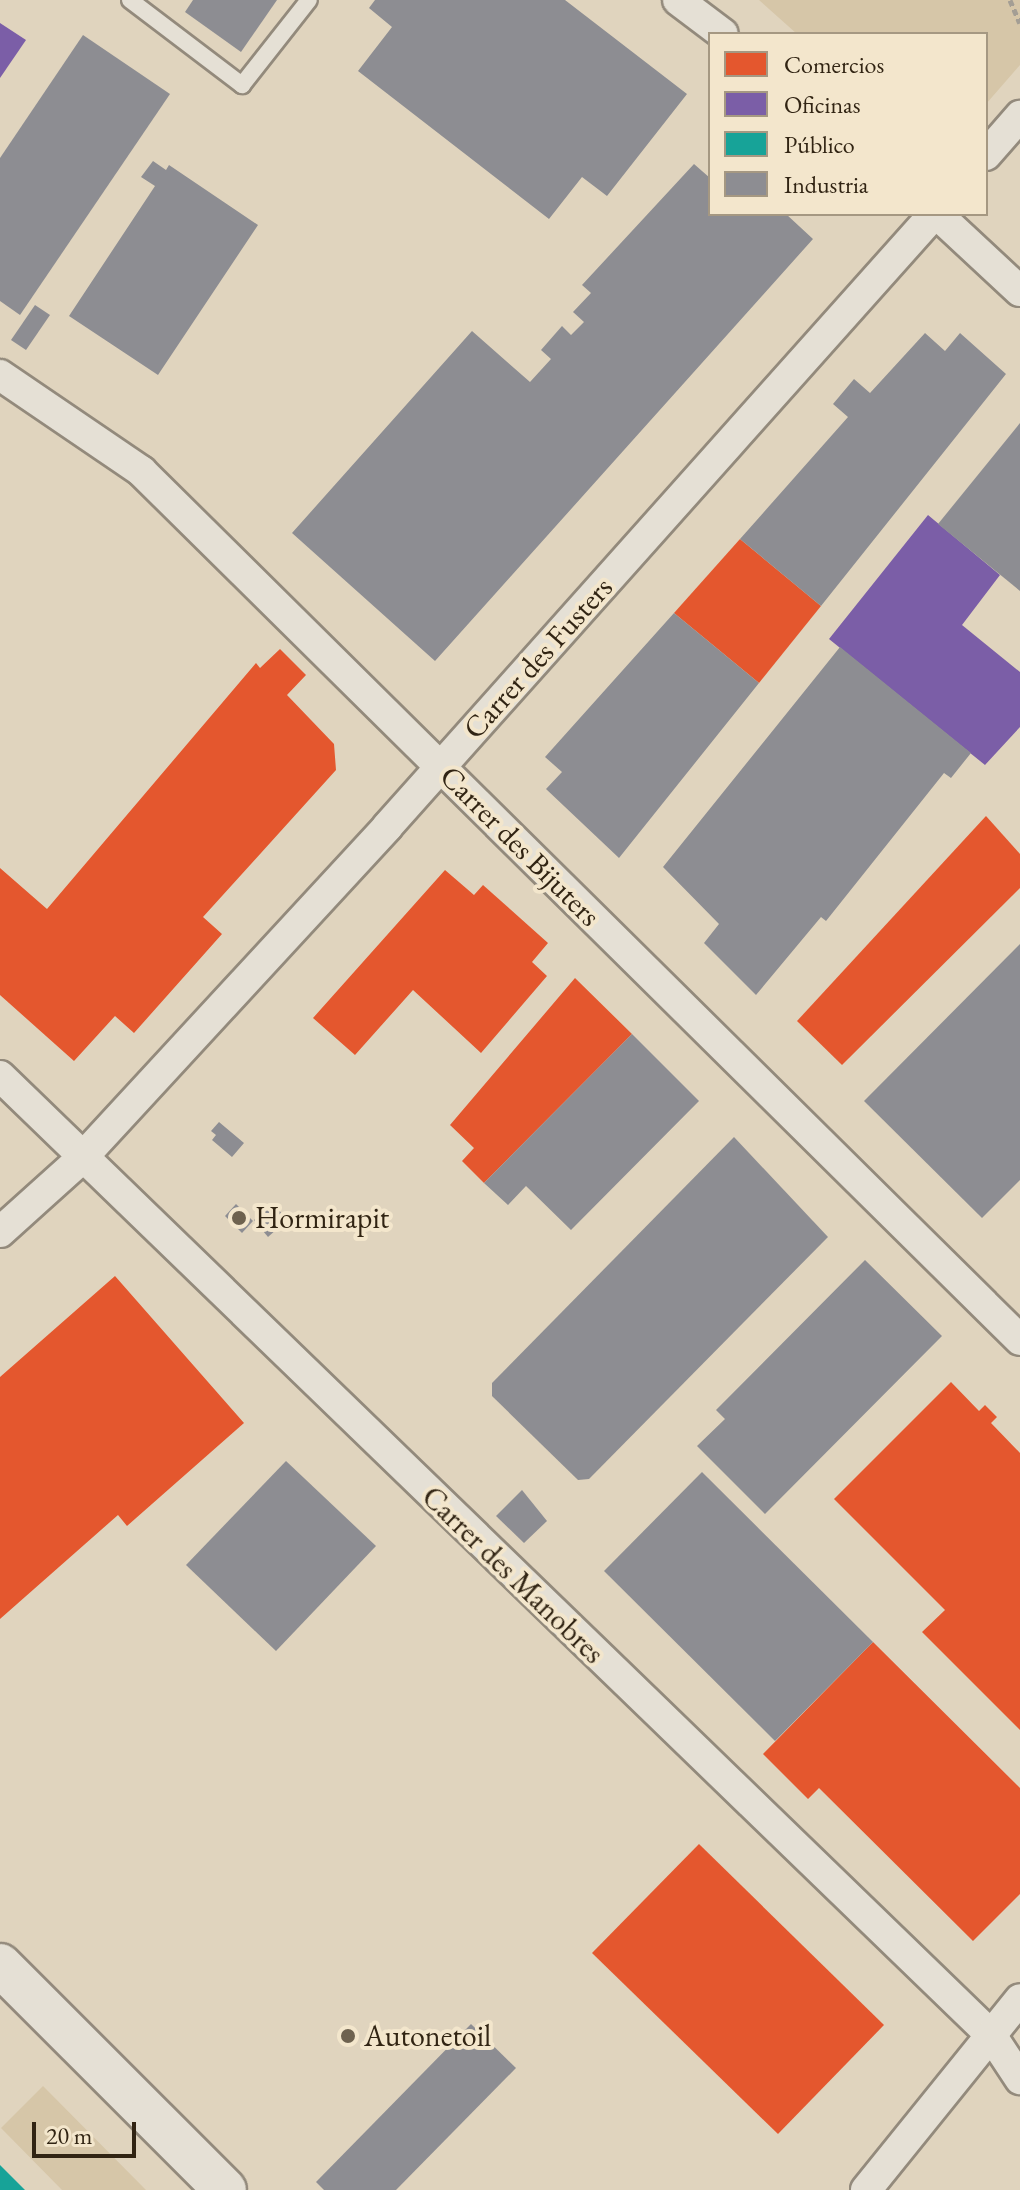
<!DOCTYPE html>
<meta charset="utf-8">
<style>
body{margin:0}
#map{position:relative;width:1020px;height:2190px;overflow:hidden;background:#e0d4be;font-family:"EB Garamond",serif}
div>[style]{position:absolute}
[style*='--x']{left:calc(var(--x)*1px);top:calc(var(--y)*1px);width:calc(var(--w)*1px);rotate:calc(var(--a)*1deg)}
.green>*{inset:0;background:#d6c6a8}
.shops>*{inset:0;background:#e4572e}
.offices>*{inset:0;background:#7b5ea7}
.public>*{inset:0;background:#17a398}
.industry>*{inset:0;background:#8d8d92}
.path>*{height:5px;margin-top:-2.5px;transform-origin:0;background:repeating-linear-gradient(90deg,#a49e94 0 6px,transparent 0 10px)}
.roads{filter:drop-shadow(2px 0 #938a7c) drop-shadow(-2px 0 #938a7c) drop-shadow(0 2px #938a7c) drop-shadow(0 -2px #938a7c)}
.lane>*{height:16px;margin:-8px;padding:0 8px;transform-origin:8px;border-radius:8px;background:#e5e0d5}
.street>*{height:30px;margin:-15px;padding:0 15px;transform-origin:15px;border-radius:15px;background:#e5e0d5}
.secondary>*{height:42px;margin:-21px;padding:0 21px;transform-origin:21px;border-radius:21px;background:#e5e0d5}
.dots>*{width:22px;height:22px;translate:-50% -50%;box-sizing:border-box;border:4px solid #f3e6cc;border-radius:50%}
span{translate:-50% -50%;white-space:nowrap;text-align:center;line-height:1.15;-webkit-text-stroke:8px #f3e6cc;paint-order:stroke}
.street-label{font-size:30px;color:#312413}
.poi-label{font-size:30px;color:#312413}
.left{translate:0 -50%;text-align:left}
.legend{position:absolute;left:708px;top:32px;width:280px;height:184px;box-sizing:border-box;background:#f3e6cc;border:2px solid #a59882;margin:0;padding:10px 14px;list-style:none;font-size:24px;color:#312413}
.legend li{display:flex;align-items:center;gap:16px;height:40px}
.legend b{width:40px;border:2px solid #a59882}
.scale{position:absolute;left:32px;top:2122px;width:104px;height:36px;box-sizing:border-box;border:4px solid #312413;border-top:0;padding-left:10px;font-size:24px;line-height:28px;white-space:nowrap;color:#312413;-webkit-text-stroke:6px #f3e6cc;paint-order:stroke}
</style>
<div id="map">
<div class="green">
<div style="clip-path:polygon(759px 0,1020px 0,1020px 65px,986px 104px,986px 34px,797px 34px)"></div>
<div style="clip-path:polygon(43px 2086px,146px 2190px,62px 2190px,1px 2128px)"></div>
</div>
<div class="shops">
<div style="clip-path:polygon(740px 539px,821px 606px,759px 683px,674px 613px)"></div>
<div style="clip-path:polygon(280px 649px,306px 675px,287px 695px,334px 744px,336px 770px,203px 917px,222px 934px,134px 1033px,115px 1016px,74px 1061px,0 995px,0 868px,47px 909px,256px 663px,260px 668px)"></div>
<div style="clip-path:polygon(986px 816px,1020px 854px,1020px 888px,842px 1065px,797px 1021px)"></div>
<div style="clip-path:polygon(445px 870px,474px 895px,483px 885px,548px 943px,532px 962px,547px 976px,481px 1053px,413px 990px,355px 1055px,313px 1018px)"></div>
<div style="clip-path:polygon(575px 978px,632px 1034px,484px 1183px,462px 1161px,474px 1148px,450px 1125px)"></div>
<div style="clip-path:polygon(115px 1276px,244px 1423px,127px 1526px,118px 1515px,0 1619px,0 1377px)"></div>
<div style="clip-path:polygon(951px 1382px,979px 1411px,985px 1405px,997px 1417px,991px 1423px,1020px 1453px,1020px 1730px,922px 1632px,945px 1610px,834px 1499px)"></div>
<div style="clip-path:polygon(873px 1642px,1020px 1788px,1020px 1894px,973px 1941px,819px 1788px,808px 1799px,763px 1754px)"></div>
<div style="clip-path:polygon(699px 1844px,884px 2025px,778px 2134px,592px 1953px)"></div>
</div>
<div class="offices">
<div style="clip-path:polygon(0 23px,26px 40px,0 78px)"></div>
<div style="clip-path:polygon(928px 515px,1000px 575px,962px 625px,1020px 672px,1020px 727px,985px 765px,829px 639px)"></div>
</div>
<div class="public">
<div style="clip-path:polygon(0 2165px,25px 2190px,0 2190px)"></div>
</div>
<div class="industry">
<div style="clip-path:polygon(193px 0,277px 0,241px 52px,185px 12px)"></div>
<div style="clip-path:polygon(375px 0,565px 0,687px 94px,607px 196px,582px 177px,549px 219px,358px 71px,392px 27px,369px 8px)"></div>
<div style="clip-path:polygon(83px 35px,170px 94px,20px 315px,0 301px,0 158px)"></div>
<div style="clip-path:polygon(153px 161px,166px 170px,169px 165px,258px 225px,158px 375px,69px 316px,155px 186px,141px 177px)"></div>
<div style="clip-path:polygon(694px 164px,710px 178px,710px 214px,786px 214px,813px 239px,435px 661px,292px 533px,472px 331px,530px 382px,551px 359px,541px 350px,562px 326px,571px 335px,584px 322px,573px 312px,591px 293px,582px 285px)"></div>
<div style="clip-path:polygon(35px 305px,50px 315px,26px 350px,11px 340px)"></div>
<div style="clip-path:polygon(925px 333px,945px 351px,960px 333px,1006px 374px,821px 606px,740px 539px,848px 417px,833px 404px,854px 379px,870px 393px)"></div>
<div style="clip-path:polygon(1020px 423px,1020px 591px,938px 524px)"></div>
<div style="clip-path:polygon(674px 613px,759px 683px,619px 858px,546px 789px,562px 772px,545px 757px)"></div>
<div style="clip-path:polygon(840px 647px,971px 753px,951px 778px,944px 773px,826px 921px,821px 917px,756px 995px,704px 943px,719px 924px,663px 867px)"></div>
<div style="clip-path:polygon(1020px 944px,1020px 1180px,982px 1218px,864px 1101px)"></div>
<div style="clip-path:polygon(632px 1034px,699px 1101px,571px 1230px,526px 1186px,508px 1205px,484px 1183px)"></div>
<div style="clip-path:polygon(219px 1122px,244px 1143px,232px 1157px,212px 1140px,216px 1135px,211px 1131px)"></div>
<div style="clip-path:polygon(734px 1137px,828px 1237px,589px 1479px,578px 1480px,492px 1396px,492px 1383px)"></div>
<div style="clip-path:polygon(273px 1203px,287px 1220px,268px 1237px,254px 1220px)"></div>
<div style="clip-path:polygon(236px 1204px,253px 1221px,242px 1233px,225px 1216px)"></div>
<div style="clip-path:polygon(865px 1260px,942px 1336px,765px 1514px,697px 1446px,725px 1419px,716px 1410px)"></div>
<div style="clip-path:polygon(286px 1461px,376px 1546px,276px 1651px,186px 1565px)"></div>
<div style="clip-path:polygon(702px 1472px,873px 1642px,775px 1741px,604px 1571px)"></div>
<div style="clip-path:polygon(522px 1490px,547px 1521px,524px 1543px,496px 1516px)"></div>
<div style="clip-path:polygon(471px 2024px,516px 2068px,396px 2190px,324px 2190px,316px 2182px)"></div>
</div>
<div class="path">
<div style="--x:1010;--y:0;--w:25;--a:67"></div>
</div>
<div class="roads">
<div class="lane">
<div style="--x:130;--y:0;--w:141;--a:37.2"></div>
<div style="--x:242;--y:85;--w:108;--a:-51.8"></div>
</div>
<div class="street">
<div style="--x:678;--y:0;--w:56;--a:37.1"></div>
<div style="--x:986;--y:155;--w:52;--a:-48.9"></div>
<div style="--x:937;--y:214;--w:113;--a:42.9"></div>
<div style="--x:0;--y:375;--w:171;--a:34.2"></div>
<div style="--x:141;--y:471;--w:1236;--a:44.67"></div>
<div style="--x:0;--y:1076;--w:1379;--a:44.06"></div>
<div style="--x:991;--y:2035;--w:53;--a:56.6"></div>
<div style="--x:0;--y:1232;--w:109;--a:-42"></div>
<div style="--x:81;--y:1159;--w:452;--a:-47.3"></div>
<div style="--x:387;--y:827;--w:822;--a:-48.26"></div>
<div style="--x:866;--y:2190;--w:245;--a:-51.1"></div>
</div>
<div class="secondary">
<div style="--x:0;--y:1965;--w:318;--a:45"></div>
</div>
</div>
<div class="dots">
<div style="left:239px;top:1218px;background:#6e624f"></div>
<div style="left:348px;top:2036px;background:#6e624f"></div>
</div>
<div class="street-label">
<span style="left:538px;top:658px;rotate:-48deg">Carrer des Fusters</span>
<span style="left:520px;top:846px;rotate:45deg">Carrer des Bijuters</span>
<span style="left:513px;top:1575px;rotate:44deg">Carrer des Manobres</span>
</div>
<div class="poi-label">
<span class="left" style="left:255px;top:1218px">Hormirapit</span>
<span class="left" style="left:364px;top:2036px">Autonetoil</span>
</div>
<ul class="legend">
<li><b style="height:22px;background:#e4572e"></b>Comercios</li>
<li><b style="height:22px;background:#7b5ea7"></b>Oficinas</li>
<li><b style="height:22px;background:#17a398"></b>Público</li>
<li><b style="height:22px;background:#8d8d92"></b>Industria</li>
</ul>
<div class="scale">20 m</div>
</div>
